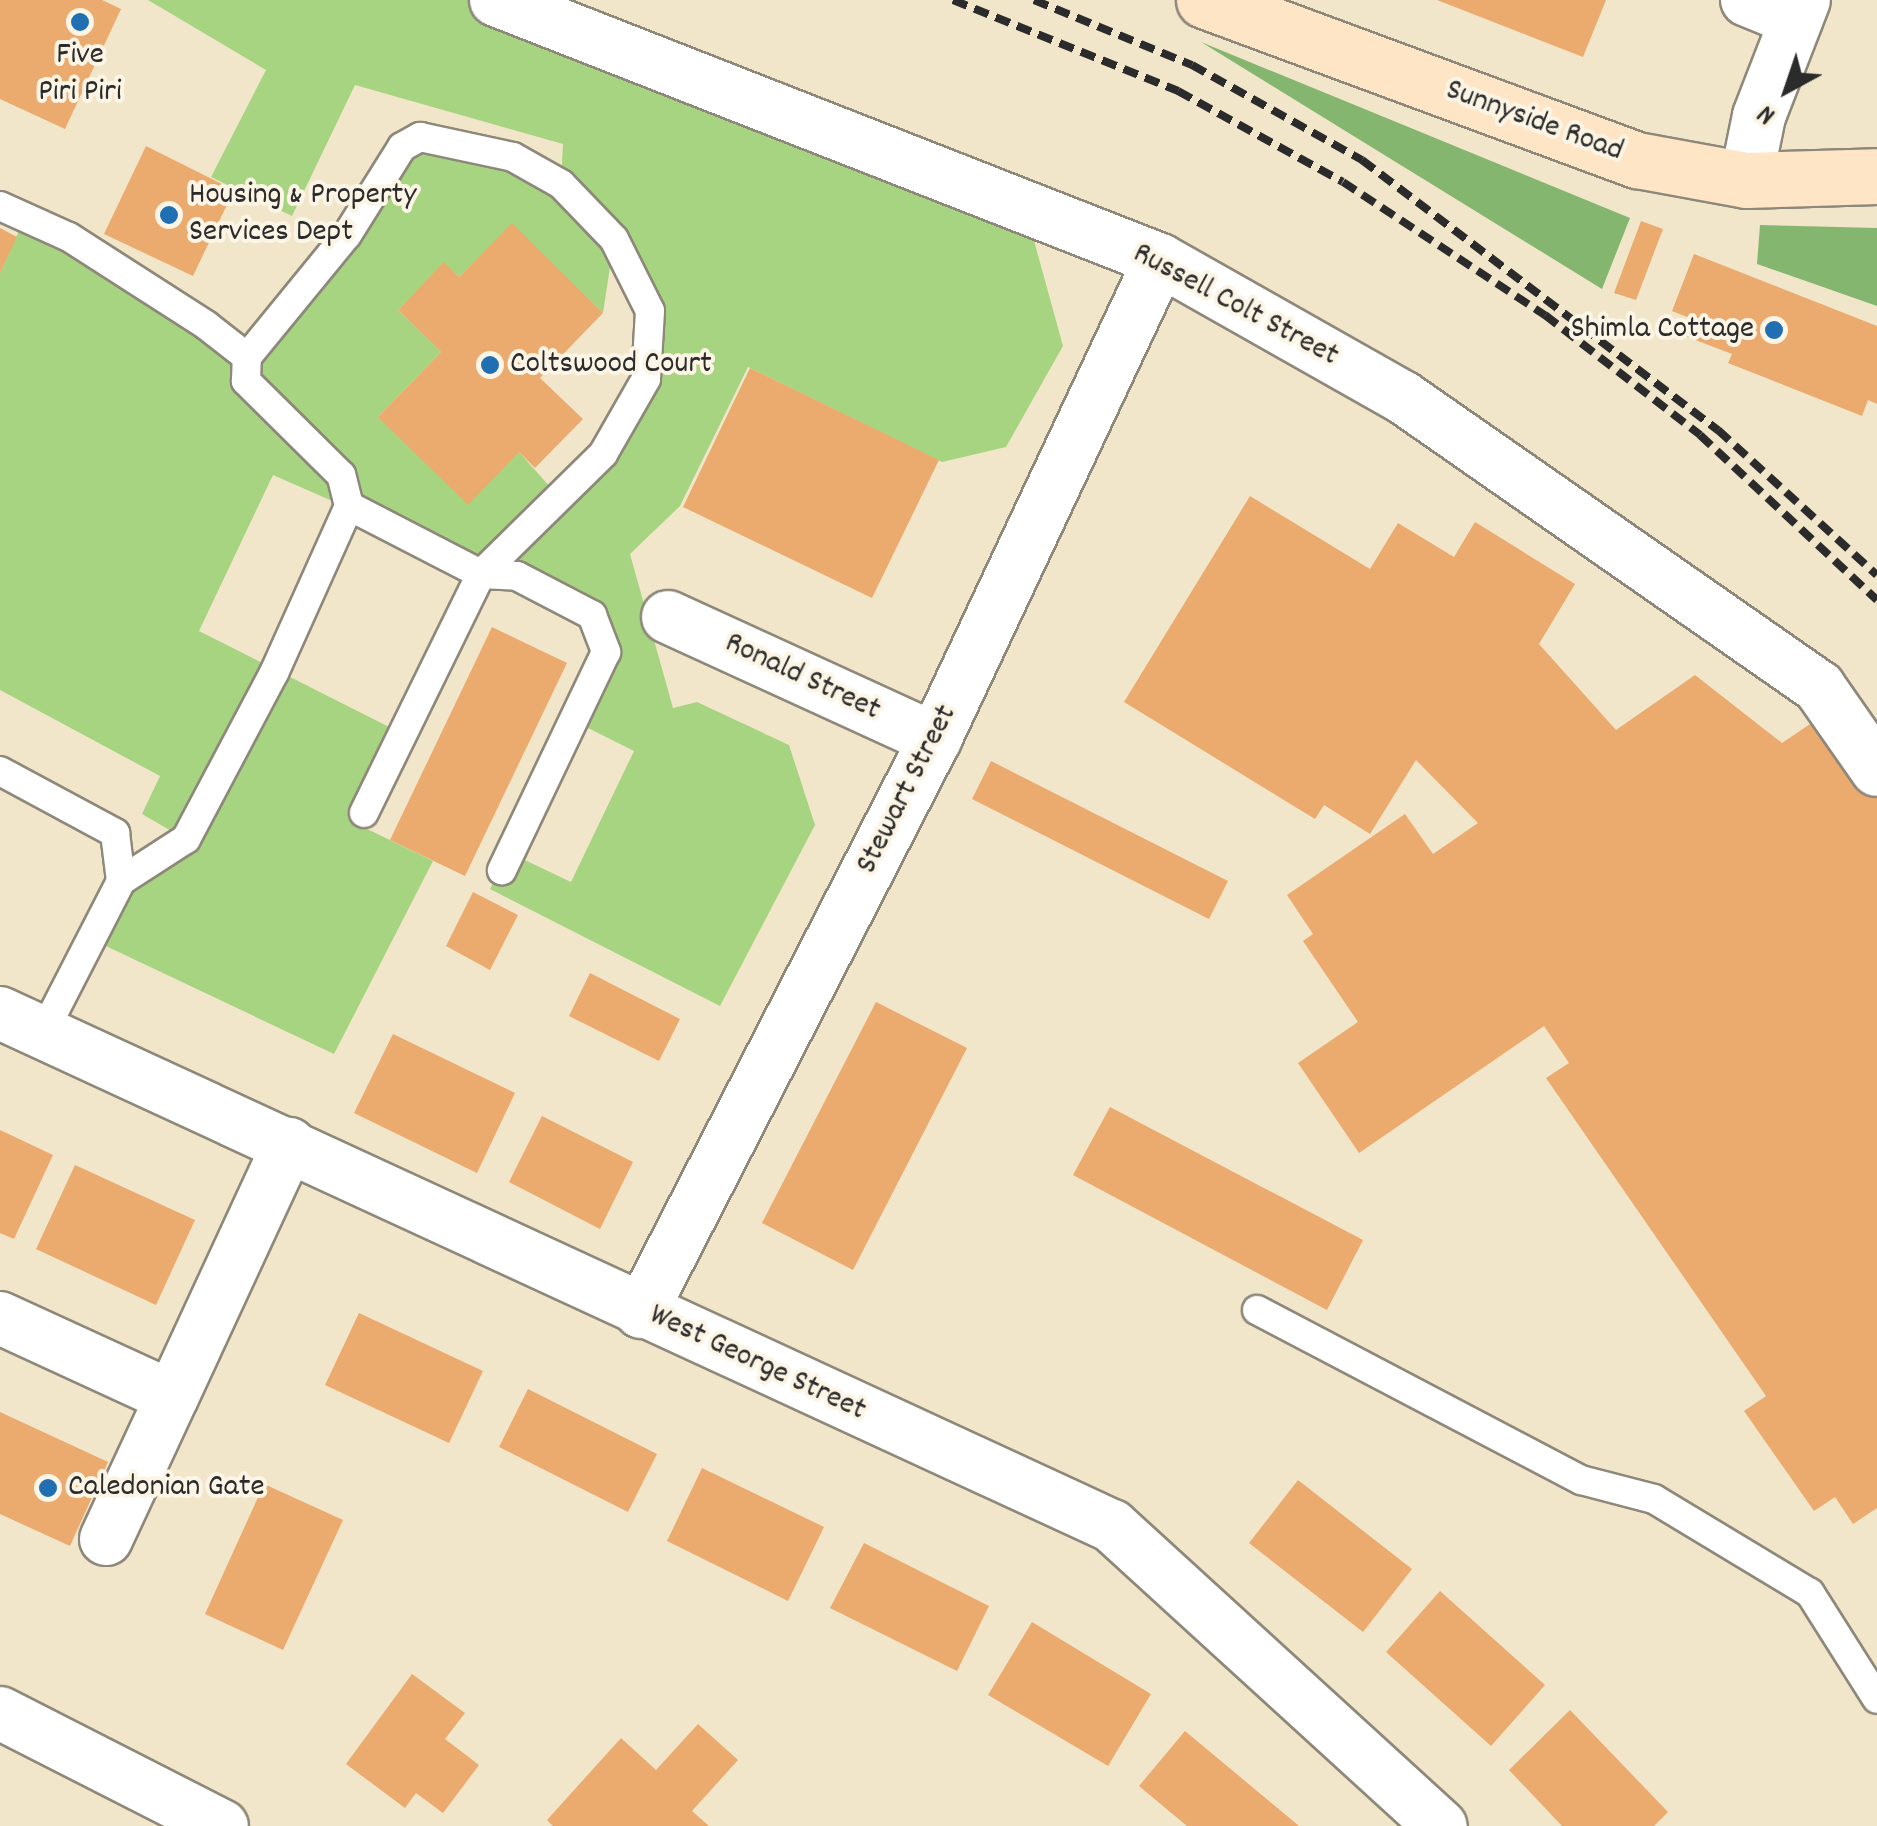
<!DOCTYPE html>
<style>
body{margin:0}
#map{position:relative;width:1877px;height:1826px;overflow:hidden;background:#f2e6ca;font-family:Dekko,sans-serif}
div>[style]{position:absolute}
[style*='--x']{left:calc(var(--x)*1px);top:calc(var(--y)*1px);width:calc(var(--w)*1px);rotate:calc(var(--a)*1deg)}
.green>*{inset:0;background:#a7d481}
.forest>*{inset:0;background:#85b66f}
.building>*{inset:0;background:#ebaa6e}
.roads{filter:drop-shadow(2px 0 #8e887a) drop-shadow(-2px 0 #8e887a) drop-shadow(0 2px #8e887a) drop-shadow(0 -2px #8e887a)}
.service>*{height:28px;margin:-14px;padding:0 14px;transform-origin:14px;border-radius:14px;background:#fff}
.minor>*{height:52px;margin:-26px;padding:0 26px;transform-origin:26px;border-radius:26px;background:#fff}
.secondary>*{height:55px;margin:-27.5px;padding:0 27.5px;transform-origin:27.5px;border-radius:27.5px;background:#fee5c5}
.rail>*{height:8px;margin-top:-4px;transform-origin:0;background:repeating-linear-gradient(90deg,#2b2b2b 0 15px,transparent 0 23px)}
.dots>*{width:28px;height:28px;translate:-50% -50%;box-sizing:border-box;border:5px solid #fcf5e5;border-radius:50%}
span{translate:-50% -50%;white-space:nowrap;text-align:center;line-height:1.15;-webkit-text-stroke:8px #fcf5e5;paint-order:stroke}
.poi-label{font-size:32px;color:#2b2b2b}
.left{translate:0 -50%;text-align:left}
.right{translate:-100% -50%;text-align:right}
.street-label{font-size:32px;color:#2b2b2b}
.north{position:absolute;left:1737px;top:40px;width:100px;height:100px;-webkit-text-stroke:8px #fcf5e5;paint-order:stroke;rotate:220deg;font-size:28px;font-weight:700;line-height:40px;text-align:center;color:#2b2b2b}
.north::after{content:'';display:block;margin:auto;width:35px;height:45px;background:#2b2b2b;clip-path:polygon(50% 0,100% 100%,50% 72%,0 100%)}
</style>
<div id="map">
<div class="green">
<div style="clip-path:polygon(evenodd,148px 0,496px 0,1025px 208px,1063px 346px,1006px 447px,942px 462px,748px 367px,680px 506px,630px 554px,673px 708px,697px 702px,789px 745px,815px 825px,720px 1006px,490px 889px,510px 853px,571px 882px,634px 751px,574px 721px,606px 652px,592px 615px,273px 475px,199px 631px,401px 733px,359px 825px,433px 861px,334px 1054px,91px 939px,121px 881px,185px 839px,142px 814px,160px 776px,0 690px,0 273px,25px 217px,247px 357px,420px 137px,561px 182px,563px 144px,355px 85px,292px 216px,211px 177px,266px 70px,148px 0,512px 224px,603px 313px,614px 241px,650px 311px,646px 379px,559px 497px,519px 452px,378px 417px,441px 352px,398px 310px,444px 263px,459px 277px,512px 224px)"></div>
</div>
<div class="forest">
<div style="clip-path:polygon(1201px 42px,1630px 218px,1602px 289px)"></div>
<div style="clip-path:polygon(1760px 225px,1877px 228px,1877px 306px,1757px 264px)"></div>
</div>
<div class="building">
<div style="clip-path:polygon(0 0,102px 0,121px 9px,65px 129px,0 99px)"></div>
<div style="clip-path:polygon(1437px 0,1606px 0,1583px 57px)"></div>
<div style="clip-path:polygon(146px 146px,234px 190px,193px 276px,104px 234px)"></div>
<div style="clip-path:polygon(1641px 221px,1663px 229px,1636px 300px,1614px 293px)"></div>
<div style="clip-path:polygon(512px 223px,603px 313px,540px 378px,583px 419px,535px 468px,519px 452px,468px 505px,378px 417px,441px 352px,398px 310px,444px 262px,459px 277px)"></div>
<div style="clip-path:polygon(0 228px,17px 237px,0 273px)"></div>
<div style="clip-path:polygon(1694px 254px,1877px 326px,1877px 404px,1868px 400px,1862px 416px,1728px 363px,1732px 354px,1685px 336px,1692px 319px,1672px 311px)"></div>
<div style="clip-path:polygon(750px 368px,939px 460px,872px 598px,683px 507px)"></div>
<div style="clip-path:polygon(1250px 496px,1370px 569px,1398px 523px,1454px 557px,1475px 522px,1575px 584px,1539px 644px,1616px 730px,1695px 675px,1782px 743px,1822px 716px,1877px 795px,1877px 1508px,1853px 1524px,1835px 1497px,1814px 1511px,1744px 1411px,1766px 1396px,1546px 1078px,1569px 1063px,1544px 1026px,1359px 1153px,1298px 1063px,1358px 1022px,1303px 941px,1313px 934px,1287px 895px,1405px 814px,1433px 854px,1478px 823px,1416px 760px,1370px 834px,1324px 805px,1315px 819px,1124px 702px)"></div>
<div style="clip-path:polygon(492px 627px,567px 663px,465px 876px,390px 840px)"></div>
<div style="clip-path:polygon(991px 761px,1228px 881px,1209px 919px,972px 799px)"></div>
<div style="clip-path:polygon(473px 892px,518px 915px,490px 970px,446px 946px)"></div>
<div style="clip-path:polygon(590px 973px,680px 1019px,659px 1061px,569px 1016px)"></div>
<div style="clip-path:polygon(876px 1002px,967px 1048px,853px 1270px,762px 1223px)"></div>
<div style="clip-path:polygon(393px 1034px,515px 1093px,477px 1173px,354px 1113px)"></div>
<div style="clip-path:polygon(1110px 1107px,1363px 1240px,1327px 1310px,1073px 1175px)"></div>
<div style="clip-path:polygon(542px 1116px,633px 1162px,600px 1229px,509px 1182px)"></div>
<div style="clip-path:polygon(0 1130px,53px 1155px,14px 1239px,0 1233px)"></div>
<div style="clip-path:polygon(75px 1165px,195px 1220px,156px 1305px,36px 1249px)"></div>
<div style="clip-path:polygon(359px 1313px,483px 1371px,449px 1443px,325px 1385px)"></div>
<div style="clip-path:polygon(528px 1389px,657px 1454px,628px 1512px,499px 1447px)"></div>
<div style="clip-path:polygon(0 1412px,108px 1462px,70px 1546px,0 1514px)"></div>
<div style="clip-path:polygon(702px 1468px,824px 1527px,788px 1601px,667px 1541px)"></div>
<div style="clip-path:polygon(1298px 1480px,1412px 1569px,1363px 1632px,1249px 1543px)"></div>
<div style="clip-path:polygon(264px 1484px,343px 1520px,283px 1650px,205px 1614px)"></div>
<div style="clip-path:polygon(864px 1543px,989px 1606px,957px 1671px,830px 1608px)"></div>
<div style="clip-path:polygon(1440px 1591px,1545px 1685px,1491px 1746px,1386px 1652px)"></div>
<div style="clip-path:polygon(1032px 1622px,1151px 1694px,1108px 1766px,988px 1695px)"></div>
<div style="clip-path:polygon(412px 1674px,465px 1713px,445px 1739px,479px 1765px,443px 1813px,416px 1793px,405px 1808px,346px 1764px)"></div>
<div style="clip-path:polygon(1570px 1710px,1668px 1812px,1654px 1826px,1562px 1826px,1509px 1770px)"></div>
<div style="clip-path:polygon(698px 1724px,738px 1760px,692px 1811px,709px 1826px,553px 1826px,547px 1820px,621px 1738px,656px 1770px)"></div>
<div style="clip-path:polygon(1185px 1731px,1299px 1826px,1187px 1826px,1139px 1786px)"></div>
</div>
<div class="roads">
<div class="service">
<div style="--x:0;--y:206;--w:76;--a:24.2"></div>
<div style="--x:69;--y:237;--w:163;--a:32.7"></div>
<div style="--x:206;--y:325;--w:52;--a:38"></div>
<div style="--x:349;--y:506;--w:148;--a:27.3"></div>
<div style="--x:481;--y:574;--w:36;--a:3"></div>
<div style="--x:517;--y:576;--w:85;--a:27.5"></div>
<div style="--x:592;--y:615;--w:40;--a:69"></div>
<div style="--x:606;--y:652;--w:242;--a:115.5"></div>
<div style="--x:0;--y:771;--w:131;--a:28.3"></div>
<div style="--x:115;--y:833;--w:48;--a:82.9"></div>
<div style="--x:44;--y:1031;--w:169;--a:-62.8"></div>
<div style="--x:121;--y:881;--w:77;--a:-32.9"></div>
<div style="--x:186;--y:839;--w:188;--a:-62.1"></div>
<div style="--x:274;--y:673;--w:183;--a:-65.8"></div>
<div style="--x:349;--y:506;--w:32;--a:-104"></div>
<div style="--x:341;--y:475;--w:134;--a:-135.3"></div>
<div style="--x:246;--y:381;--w:24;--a:-88"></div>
<div style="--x:247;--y:357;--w:158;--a:-50.7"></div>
<div style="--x:347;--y:235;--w:104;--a:-58"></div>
<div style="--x:402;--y:147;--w:21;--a:-29"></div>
<div style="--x:420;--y:137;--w:95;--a:12.1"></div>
<div style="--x:513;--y:157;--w:55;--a:29.4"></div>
<div style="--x:561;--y:184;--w:76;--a:46.1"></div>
<div style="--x:614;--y:239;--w:80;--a:63.4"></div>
<div style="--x:650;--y:311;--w:68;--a:93.4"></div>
<div style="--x:646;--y:379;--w:86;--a:119.8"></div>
<div style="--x:603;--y:454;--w:171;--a:135.5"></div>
<div style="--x:481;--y:574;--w:266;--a:116.1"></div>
<div style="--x:1257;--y:1310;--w:366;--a:27.7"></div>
<div style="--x:1581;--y:1480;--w:75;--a:14.6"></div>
<div style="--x:1654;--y:1499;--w:182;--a:31.1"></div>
<div style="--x:1810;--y:1593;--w:125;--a:57.7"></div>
</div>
<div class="minor">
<div style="--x:496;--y:0;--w:713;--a:21.38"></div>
<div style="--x:1160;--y:260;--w:280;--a:29.5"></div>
<div style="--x:1404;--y:398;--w:506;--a:34.85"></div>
<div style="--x:1819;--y:687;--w:101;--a:55.1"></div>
<div style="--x:1747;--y:0;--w:53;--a:22.2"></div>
<div style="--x:1746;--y:180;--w:65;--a:-78.5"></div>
<div style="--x:1759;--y:116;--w:124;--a:-68.8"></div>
<div style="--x:668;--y:617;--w:294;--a:24.6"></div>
<div style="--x:0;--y:1013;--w:1225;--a:24.77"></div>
<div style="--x:1112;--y:1526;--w:445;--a:42.4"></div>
<div style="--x:641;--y:1312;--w:644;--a:-62.84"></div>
<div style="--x:935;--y:739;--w:529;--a:-64.84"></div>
<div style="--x:0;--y:1318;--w:189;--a:24.7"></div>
<div style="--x:172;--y:1397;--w:279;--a:-65.2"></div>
<div style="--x:106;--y:1539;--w:157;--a:-65.1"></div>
<div style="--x:0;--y:1713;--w:249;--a:27"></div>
</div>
<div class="secondary">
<div style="--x:1204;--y:0;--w:462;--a:20.3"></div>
<div style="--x:1637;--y:160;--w:111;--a:10.4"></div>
<div style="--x:1746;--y:180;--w:131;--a:-1.7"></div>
</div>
</div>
<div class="rail">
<div style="--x:953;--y:0;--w:243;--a:22"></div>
<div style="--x:1178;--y:91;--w:188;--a:28.9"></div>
<div style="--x:1343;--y:182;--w:242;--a:33.4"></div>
<div style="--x:1545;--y:315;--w:196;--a:37.7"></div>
<div style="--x:1700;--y:435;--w:242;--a:43"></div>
<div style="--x:1034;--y:0;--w:171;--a:22.4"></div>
<div style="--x:1192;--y:65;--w:195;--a:29.2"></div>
<div style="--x:1362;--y:160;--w:447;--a:37.2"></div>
<div style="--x:1718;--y:430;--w:215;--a:42.4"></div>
</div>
<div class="dots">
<div style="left:80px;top:22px;background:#1f6fb2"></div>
<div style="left:169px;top:215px;background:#1f6fb2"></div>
<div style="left:1774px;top:330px;background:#1f6fb2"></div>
<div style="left:490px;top:365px;background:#1f6fb2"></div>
<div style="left:48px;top:1488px;background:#1f6fb2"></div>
</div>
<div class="poi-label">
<span style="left:80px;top:75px">Five<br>Piri Piri</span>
<span class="left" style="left:189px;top:215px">Housing &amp; Property<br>Services Dept</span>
<span class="right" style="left:1754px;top:330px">Shimla Cottage</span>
<span class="left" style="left:510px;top:365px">Coltswood Court</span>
<span class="left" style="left:68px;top:1488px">Caledonian Gate</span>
</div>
<div class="street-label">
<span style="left:1534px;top:122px;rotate:20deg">Sunnyside Road</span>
<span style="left:1235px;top:306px;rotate:28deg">Russell Colt Street</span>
<span style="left:802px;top:678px;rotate:25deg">Ronald Street</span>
<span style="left:908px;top:790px;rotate:-63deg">Stewart Street</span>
<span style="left:757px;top:1364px;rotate:25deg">West George Street</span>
</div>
<div class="north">N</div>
</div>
